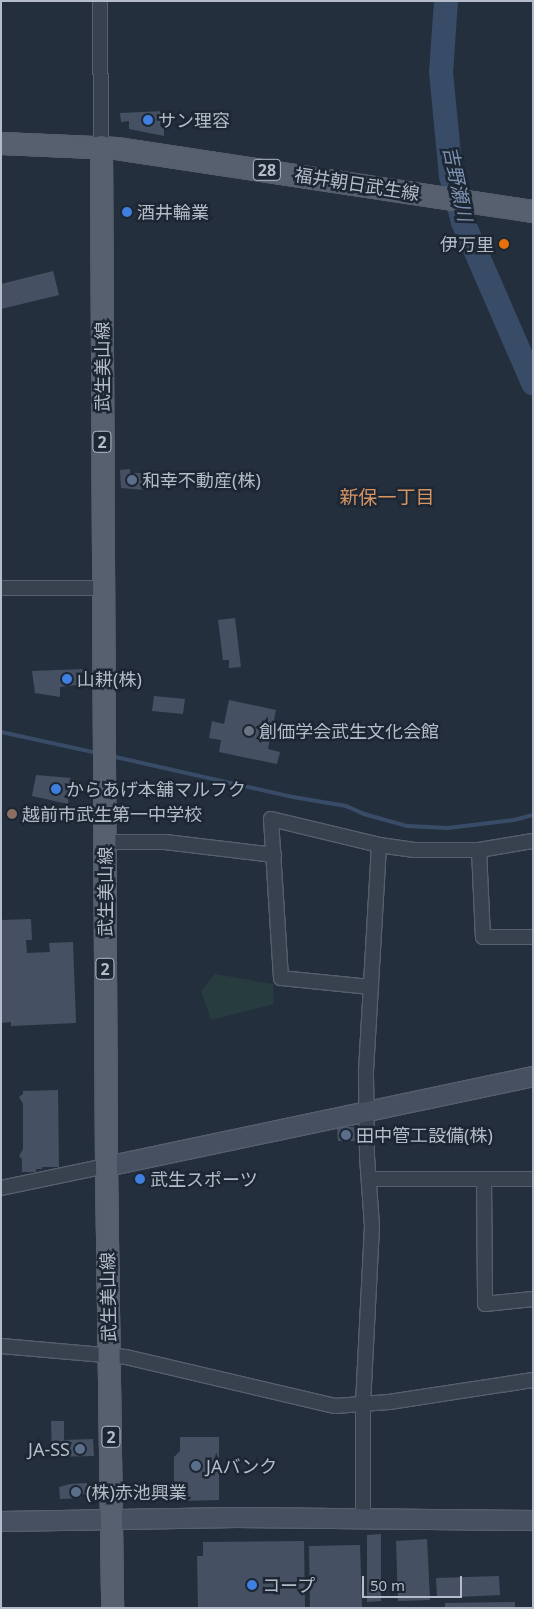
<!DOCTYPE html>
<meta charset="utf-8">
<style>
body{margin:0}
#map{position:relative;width:534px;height:1609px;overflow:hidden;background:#242f3e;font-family:"Noto Sans","Noto Sans JP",sans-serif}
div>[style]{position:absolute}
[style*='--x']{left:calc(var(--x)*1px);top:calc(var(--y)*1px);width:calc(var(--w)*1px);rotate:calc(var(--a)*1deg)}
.green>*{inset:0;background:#263c3f}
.stream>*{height:4px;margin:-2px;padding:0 2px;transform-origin:2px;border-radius:2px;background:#394c67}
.river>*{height:24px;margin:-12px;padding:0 12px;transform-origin:12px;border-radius:12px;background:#394c67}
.building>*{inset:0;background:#455162}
.roads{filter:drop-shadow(1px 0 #565f6c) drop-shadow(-1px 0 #565f6c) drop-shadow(0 1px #565f6c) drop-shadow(0 -1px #565f6c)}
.street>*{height:14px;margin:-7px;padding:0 7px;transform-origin:7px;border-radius:7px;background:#38414e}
.secondary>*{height:19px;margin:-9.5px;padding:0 9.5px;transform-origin:9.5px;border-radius:9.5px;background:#465061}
.primary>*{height:21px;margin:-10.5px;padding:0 10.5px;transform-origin:10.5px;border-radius:10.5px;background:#56606e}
.dots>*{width:14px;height:14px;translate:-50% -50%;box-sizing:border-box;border:2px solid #1d2633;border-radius:50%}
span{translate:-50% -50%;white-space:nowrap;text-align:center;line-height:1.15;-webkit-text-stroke:5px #1d2633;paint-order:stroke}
.shield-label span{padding:1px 4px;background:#1d2633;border:1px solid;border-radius:4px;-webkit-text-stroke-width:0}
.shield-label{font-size:16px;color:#b4bcc9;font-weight:700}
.poi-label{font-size:18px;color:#b4bcc9}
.left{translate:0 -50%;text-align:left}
.right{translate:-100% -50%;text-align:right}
.street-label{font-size:18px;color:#b4bcc9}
.water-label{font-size:19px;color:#7c92b1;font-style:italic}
.neighbourhood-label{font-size:19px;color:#d59563}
.frame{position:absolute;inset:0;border:2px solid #b4bcc9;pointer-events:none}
.scale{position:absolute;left:362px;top:1576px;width:100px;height:22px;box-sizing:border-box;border:2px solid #b4bcc9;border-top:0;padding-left:6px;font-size:15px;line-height:18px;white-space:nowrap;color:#b4bcc9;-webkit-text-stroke:4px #1d2633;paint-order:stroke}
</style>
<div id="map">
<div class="green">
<div style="clip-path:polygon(215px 974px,273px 984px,274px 1004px,211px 1020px,201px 991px)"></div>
</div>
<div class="stream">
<div style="--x:1;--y:732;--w:98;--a:12.3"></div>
<div style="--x:111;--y:756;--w:187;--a:12.7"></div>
<div style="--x:293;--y:797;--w:54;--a:9.6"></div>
<div style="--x:346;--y:806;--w:20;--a:24"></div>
<div style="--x:364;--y:814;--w:45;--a:15.6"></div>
<div style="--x:407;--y:826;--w:41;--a:2.8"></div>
<div style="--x:448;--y:828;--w:66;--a:-6.9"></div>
<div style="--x:514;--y:820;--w:20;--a:-15"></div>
</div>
<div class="river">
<div style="--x:446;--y:1;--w:71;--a:94"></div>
<div style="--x:441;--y:72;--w:104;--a:84.5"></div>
<div style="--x:451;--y:176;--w:48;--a:75.4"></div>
<div style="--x:463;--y:222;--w:176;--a:66.5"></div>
</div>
<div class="building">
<div style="clip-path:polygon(164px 111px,164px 136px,129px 129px,129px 121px,121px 122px,120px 113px)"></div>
<div style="clip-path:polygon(53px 271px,59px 295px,1px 309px,1px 284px)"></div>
<div style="clip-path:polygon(130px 469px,130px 473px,144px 473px,145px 490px,121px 488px,120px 470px)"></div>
<div style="clip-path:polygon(235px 618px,241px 667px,229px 668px,229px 660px,223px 660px,218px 620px)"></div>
<div style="clip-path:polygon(84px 669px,84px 684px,60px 687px,60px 697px,35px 693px,32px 671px)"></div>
<div style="clip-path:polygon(154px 696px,185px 699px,183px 714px,152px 711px)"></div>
<div style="clip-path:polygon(229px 700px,276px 710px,268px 749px,280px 752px,277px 764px,219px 752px,221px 740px,209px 738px,212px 721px,224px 724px)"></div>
<div style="clip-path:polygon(36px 775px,71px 778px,68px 804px,32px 796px)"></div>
<div style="clip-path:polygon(31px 919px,32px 940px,26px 940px,27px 953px,50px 952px,49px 943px,73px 942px,76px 1023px,11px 1026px,11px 1022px,1px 1023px,1px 920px)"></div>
<div style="clip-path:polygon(58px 1090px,59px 1167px,42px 1167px,42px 1169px,36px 1169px,36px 1172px,22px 1172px,22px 1159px,19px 1156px,23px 1149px,23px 1104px,19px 1097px,23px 1094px,23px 1091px)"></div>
<div style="clip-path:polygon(337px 1127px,354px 1127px,355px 1141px,338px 1141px)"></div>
<div style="clip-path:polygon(51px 1421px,64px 1421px,64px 1440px,93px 1439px,94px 1456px,52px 1457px)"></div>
<div style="clip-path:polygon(180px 1437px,219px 1437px,219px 1500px,179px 1501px,174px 1496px,174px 1457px,180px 1451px)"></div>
<div style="clip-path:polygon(87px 1483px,87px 1494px,81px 1494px,81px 1498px,60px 1499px,59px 1487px,70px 1484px)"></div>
<div style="clip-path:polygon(381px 1534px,381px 1601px,367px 1602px,367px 1535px)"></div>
<div style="clip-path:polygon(427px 1539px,430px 1600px,398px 1601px,396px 1541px)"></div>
<div style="clip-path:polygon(304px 1541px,305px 1608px,198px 1608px,197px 1556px,203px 1556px,203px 1542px)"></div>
<div style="clip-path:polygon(360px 1545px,362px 1608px,310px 1608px,309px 1546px)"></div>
<div style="clip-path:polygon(499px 1576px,500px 1595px,437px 1598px,436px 1578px)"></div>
<div style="clip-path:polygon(515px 1602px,515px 1608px,445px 1608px,445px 1603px)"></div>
</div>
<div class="roads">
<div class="street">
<div style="--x:100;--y:1;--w:145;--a:89.6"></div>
<div style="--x:1;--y:588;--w:101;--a:0"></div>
<div style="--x:105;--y:842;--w:60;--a:0"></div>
<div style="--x:165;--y:842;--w:110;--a:6.8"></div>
<div style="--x:479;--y:850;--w:87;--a:87.4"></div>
<div style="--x:483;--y:937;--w:50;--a:0"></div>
<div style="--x:371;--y:987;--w:90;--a:-174.3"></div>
<div style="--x:281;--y:978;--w:159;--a:-93.6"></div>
<div style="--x:271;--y:819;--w:111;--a:13.5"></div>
<div style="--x:379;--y:845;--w:34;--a:8"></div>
<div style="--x:413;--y:850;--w:66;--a:0"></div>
<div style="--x:479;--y:850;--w:55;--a:-9.5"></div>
<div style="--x:369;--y:1179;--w:164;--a:0"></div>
<div style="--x:484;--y:1179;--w:125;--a:89.5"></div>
<div style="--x:485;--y:1304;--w:48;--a:-5.9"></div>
<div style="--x:1;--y:1188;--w:107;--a:-11.8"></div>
<div style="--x:1;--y:1346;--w:125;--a:5"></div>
<div style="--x:126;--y:1357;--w:215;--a:13.2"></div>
<div style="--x:335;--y:1406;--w:54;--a:-4.2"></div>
<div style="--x:389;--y:1402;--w:146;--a:-8.7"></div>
<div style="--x:363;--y:1519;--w:115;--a:-90"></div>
<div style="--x:363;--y:1404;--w:178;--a:-87.1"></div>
<div style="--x:372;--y:1226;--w:70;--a:-94.1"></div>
<div style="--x:367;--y:1156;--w:85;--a:-90.7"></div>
<div style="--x:366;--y:1071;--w:226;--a:-86.7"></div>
</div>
<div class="secondary">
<div style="--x:106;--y:1166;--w:436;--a:-11.9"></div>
<div style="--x:1;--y:1521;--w:235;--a:-1"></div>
<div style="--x:236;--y:1517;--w:297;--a:0.6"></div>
</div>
<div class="primary">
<div style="--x:1;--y:143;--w:115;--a:2.5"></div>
<div style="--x:116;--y:148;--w:422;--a:8.6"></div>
<div style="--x:101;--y:146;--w:1020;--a:89.72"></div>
<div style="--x:106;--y:1166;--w:442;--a:89.2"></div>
</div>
</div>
<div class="dots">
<div style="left:148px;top:120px;background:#3f7fe0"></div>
<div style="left:127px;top:212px;background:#3f7fe0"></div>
<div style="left:504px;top:244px;background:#e8710a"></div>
<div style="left:132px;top:480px;background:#5c6f8a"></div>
<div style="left:67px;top:679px;background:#3f7fe0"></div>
<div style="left:249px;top:731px;background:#6b7280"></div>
<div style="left:56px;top:789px;background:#3f7fe0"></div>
<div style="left:12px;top:814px;background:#8d6e63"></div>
<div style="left:346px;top:1135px;background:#5c6f8a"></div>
<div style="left:140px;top:1179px;background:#3f7fe0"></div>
<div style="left:80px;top:1449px;background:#5c6f8a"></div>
<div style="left:196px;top:1466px;background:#5c6f8a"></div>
<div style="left:76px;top:1492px;background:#5c6f8a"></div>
<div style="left:252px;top:1585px;background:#3f7fe0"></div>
</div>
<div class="shield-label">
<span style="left:267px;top:170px">28</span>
<span style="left:102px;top:442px">2</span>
<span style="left:105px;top:969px">2</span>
<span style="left:111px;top:1437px">2</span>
</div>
<div class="poi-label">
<span class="left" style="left:158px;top:120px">サン理容</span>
<span class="left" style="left:137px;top:212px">酒井輪業</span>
<span class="right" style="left:494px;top:244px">伊万里</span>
<span class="left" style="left:142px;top:480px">和幸不動産(株)</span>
<span class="left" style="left:77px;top:679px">山耕(株)</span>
<span class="left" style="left:259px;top:731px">創価学会武生文化会館</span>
<span class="left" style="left:66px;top:789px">からあげ本舗マルフク</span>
<span class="left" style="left:22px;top:814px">越前市武生第一中学校</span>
<span class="left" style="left:356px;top:1135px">田中管工設備(株)</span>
<span class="left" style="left:150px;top:1179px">武生スポーツ</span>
<span class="right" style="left:70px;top:1449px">JA-SS</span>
<span class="left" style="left:206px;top:1466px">JAバンク</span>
<span class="left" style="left:86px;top:1492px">(株)赤池興業</span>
<span class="left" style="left:262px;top:1585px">コープ</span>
</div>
<div class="street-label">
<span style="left:357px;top:184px;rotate:9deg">福井朝日武生線</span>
<span style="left:102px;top:367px;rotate:-90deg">武生美山線</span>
<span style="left:105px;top:892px;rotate:-90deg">武生美山線</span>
<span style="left:108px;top:1297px;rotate:-91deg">武生美山線</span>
</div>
<div class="water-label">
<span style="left:457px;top:184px;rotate:78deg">吉野瀬川</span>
</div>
<div class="neighbourhood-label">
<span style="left:387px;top:498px">新保一丁目</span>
</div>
<div class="frame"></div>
<div class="scale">50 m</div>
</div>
